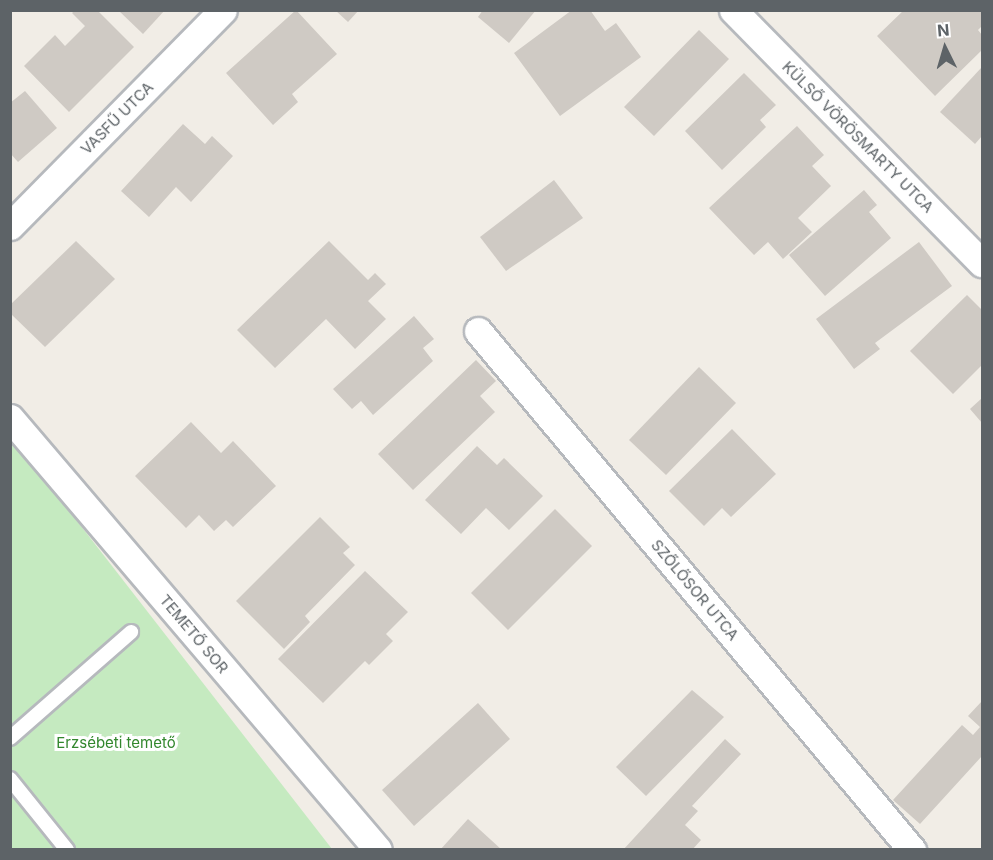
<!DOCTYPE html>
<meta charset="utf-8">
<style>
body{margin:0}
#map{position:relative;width:993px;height:860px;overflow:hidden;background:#f1ede6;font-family:Inter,sans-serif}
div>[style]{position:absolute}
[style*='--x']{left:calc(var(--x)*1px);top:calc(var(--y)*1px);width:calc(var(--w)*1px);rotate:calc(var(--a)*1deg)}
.green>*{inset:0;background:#c5eac0}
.building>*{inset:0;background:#cfcac4}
.roads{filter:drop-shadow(2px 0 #b6b9bd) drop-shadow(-2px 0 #b6b9bd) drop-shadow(0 2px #b6b9bd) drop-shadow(0 -2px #b6b9bd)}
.lane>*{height:14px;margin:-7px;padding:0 7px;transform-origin:7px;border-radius:7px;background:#fff}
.street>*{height:27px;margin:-13.5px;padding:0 13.5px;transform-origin:13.5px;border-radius:13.5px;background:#fff}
span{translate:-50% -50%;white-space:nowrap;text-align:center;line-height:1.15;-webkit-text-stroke:6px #fff;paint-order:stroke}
.street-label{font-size:15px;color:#5d6367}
.park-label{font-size:15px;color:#32872d}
.frame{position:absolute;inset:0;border:12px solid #5d6367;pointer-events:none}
.north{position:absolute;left:915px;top:18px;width:60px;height:60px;-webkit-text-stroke:4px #fff;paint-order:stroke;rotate:355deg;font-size:16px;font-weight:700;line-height:24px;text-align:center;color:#5d6367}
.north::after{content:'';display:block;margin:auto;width:21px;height:27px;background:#5d6367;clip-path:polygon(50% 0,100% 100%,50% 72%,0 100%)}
</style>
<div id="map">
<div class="green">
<div style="clip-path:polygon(11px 436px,332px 849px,11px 849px)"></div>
</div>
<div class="building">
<div style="clip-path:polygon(75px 10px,97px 10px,134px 47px,69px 112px,24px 66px,55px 35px,65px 46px,85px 26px,72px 13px)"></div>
<div style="clip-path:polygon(118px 10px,165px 10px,143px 34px)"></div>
<div style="clip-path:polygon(296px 10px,337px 54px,292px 94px,298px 102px,273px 125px,226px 73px)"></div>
<div style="clip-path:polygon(335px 10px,359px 10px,348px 22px)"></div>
<div style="clip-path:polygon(483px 10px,536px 10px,509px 43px,478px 17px)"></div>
<div style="clip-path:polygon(572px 10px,590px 10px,605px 31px,616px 23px,641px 57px,560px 116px,514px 53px)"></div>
<div style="clip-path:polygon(904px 10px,982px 10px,982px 26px,978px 30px,982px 35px,982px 50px,935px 96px,877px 36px)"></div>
<div style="clip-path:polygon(699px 30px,729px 59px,654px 136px,624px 107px)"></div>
<div style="clip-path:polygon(982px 67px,982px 136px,975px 144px,940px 112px)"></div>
<div style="clip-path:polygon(744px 73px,776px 105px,760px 120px,766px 127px,722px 170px,685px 131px)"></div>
<div style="clip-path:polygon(25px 91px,57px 128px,18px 162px,10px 153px,10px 103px)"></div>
<div style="clip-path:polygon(183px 124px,205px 144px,212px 136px,233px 156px,191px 202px,176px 187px,149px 217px,121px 191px)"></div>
<div style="clip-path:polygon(797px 126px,824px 155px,812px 166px,831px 186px,798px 218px,812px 232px,783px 259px,768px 242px,754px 255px,709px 208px)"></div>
<div style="clip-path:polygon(554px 180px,583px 218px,506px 271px,480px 237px)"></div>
<div style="clip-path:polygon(864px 190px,877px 205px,869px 212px,891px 238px,825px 296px,789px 255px)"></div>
<div style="clip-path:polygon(76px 241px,115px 279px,45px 347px,10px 313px,10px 305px)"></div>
<div style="clip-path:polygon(329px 241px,368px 280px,375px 273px,386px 284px,368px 301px,386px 319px,355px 349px,326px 319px,275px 368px,237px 330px)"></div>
<div style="clip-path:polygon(919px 242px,952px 286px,875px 343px,880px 349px,854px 369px,816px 319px)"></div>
<div style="clip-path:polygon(967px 295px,982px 310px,982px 365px,953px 394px,910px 351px)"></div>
<div style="clip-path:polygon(414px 316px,434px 339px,423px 348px,433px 361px,373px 415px,361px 401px,352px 409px,333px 389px)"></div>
<div style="clip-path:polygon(476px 360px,496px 381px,480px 396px,495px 412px,413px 490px,378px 454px)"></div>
<div style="clip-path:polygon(699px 367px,736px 403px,666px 475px,629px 440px)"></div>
<div style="clip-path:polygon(982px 398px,982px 423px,970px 409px)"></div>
<div style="clip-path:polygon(191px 422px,221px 453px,233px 441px,276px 486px,233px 527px,226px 520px,214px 531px,199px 515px,186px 528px,135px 476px)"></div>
<div style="clip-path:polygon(732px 429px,776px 474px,731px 517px,722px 508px,704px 526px,669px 491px)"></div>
<div style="clip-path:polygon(477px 446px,497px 465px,504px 458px,543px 496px,509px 530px,486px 508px,461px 534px,425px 500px)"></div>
<div style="clip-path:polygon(555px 509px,592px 546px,508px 630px,471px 593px)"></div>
<div style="clip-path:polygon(320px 517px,350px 547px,343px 553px,355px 565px,305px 616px,310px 622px,284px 649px,236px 601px)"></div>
<div style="clip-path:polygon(365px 571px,408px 612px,386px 634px,393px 641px,369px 665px,365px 661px,323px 703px,278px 659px)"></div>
<div style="clip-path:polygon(692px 690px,724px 717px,646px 796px,616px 767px)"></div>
<div style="clip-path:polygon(982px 701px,982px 756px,920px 824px,893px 800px,962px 725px,973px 735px,980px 727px,968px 716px)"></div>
<div style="clip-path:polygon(478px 703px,510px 739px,414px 826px,382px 790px)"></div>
<div style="clip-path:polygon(725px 739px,741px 754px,692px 806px,698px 811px,685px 825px,701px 840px,692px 850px,623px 850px)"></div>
<div style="clip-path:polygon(468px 819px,502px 850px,440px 850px)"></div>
</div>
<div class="roads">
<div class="lane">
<div style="--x:10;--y:738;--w:161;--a:-41.2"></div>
<div style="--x:10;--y:779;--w:91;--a:51.2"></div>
</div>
<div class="street">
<div style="--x:733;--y:10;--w:355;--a:45.5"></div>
<div style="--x:10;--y:226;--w:303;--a:-45.4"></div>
<div style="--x:478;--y:331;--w:677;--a:50.1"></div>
<div style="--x:10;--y:418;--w:567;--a:49.57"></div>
</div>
</div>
<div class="street-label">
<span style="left:117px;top:118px;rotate:-45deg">VASFŰ UTCA</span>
<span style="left:858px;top:137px;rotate:45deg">KÜLSŐ VÖRÖSMARTY UTCA</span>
<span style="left:695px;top:590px;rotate:50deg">SZŐLŐSOR UTCA</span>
<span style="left:194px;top:634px;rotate:50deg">TEMETŐ SOR</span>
</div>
<div class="park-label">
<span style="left:116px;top:743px">Erzsébeti temető</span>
</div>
<div class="frame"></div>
<div class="north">N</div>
</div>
